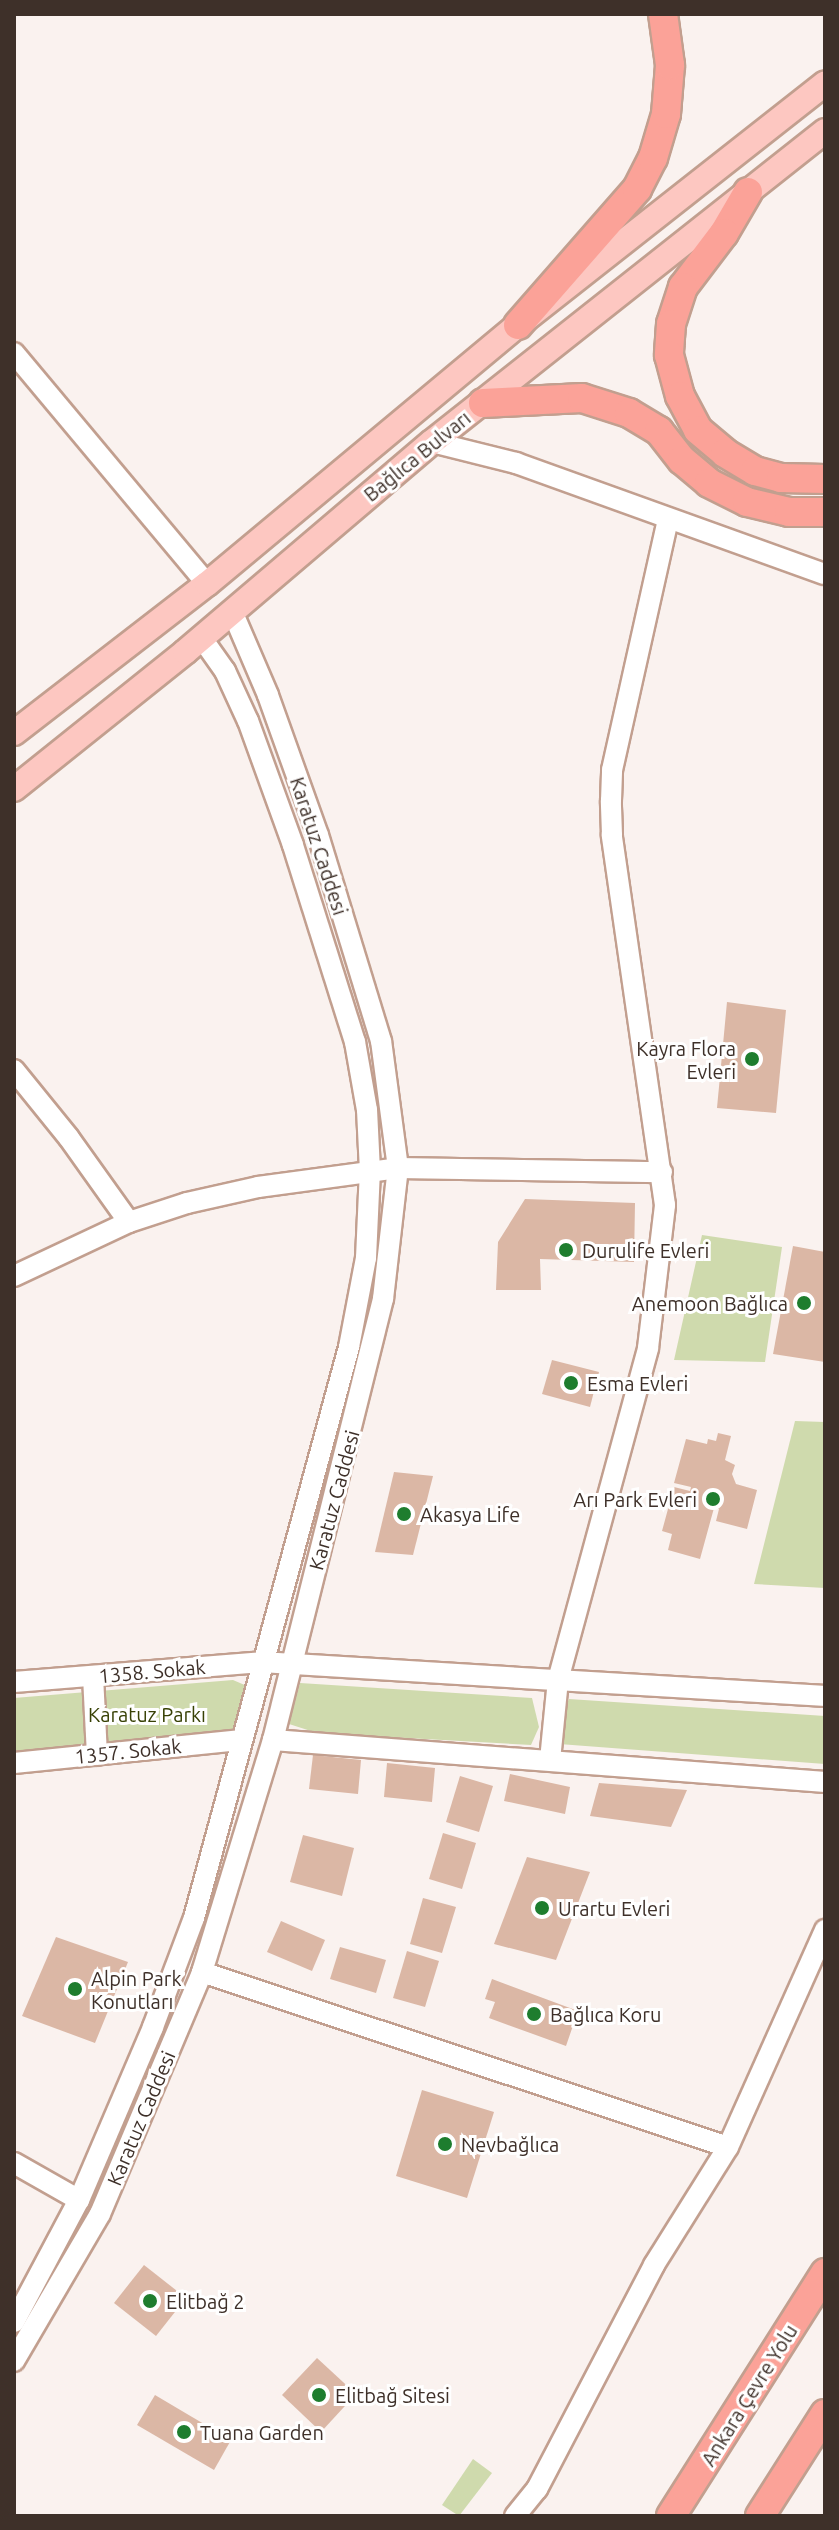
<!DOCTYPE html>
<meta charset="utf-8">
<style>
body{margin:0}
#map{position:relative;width:839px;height:2530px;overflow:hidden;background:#faf2ef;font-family:Ubuntu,sans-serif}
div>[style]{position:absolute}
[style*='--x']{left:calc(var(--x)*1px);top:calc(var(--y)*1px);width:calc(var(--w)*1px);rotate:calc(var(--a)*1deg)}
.green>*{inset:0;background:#cfdaad}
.building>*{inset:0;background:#dbb7a5}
.roads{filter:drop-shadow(2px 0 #c29f8f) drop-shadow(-2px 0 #c29f8f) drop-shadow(0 2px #c29f8f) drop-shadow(0 -2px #c29f8f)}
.minor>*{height:20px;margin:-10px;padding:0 10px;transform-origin:10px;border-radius:10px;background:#fff}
.major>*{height:24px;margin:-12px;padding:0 12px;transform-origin:12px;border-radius:12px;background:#fdc7c1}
.highway>*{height:28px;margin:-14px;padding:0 14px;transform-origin:14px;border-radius:14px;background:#fba298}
.dots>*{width:22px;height:22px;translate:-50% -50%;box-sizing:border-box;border:4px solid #fff;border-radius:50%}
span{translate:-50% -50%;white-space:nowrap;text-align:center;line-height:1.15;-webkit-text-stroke:6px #fff;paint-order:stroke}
.street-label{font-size:20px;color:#3e3029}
.poi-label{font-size:20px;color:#3e3029}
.right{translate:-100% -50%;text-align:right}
.left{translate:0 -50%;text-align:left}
.park-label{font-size:20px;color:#384105}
.frame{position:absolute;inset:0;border:16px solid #3e3029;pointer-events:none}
</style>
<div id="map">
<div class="green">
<div style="clip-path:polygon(702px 1235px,782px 1247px,765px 1362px,674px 1360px)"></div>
<div style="clip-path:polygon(795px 1421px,825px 1422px,825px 1588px,754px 1584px)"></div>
<div style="clip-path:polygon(233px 1680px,247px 1686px,238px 1727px,224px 1734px,14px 1751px,14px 1698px)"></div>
<div style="clip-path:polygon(300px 1683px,532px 1698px,539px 1727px,531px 1745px,317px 1733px,289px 1724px)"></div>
<div style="clip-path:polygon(569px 1699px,825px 1716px,825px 1764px,559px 1744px,559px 1718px)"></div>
<div style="clip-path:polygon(473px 2459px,492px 2473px,459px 2516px,442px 2505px)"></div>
</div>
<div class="building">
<div style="clip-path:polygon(727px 1002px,786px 1010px,776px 1113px,717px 1108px)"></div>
<div style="clip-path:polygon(525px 1199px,635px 1203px,634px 1262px,540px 1259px,541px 1290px,496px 1290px,498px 1242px)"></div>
<div style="clip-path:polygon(793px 1246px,825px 1252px,825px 1362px,773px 1354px)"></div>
<div style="clip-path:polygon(552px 1360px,599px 1372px,590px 1407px,542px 1394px)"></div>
<div style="clip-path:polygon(718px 1433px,731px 1436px,725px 1460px,735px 1465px,732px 1474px,736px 1484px,757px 1490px,747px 1529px,716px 1521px,719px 1509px,714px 1508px,700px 1559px,668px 1550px,672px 1534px,662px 1531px,674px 1487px,690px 1491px,691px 1487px,674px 1483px,686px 1439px,707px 1444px,708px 1439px,716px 1441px)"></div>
<div style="clip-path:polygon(394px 1472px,433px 1476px,413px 1555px,375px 1552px)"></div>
<div style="clip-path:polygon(313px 1755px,361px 1760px,358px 1794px,309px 1789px)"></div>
<div style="clip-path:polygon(387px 1763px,435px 1768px,432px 1802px,384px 1797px)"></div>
<div style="clip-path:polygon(510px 1774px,570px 1787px,565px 1814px,504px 1801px)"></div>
<div style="clip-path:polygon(460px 1776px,493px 1786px,479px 1832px,446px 1822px)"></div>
<div style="clip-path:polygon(599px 1783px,687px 1790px,671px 1827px,590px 1816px)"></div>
<div style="clip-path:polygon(443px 1833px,476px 1843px,462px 1889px,429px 1879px)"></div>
<div style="clip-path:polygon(303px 1835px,354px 1848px,342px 1896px,290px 1882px)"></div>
<div style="clip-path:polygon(527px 1857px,590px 1872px,556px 1960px,494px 1944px)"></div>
<div style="clip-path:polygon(423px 1898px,456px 1907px,442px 1953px,410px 1944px)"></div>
<div style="clip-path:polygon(281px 1921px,325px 1940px,312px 1971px,267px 1952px)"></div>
<div style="clip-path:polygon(56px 1937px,128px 1962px,95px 2043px,22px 2016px)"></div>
<div style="clip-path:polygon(340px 1947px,386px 1960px,376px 1993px,330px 1979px)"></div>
<div style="clip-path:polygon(407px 1951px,439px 1961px,425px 2007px,393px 1998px)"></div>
<div style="clip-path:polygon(492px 1979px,578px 2011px,566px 2046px,489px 2018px,495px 2002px,485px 1999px)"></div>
<div style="clip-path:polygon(422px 2090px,494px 2112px,467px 2198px,396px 2176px)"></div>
<div style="clip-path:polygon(144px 2265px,186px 2298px,156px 2336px,114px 2303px)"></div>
<div style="clip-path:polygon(317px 2358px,356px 2394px,321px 2432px,282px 2395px)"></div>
<div style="clip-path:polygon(155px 2395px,231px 2440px,214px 2470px,137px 2425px)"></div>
</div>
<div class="roads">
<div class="minor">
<div style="--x:14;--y:353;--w:301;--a:50.1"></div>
<div style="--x:432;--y:442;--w:87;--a:14"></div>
<div style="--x:516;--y:463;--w:328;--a:19.8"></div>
<div style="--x:14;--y:1070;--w:87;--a:51"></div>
<div style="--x:69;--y:1138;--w:103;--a:54.5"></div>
<div style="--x:14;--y:1276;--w:127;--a:-25.2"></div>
<div style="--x:129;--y:1222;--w:61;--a:-18.1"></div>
<div style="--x:187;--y:1203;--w:73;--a:-12.7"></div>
<div style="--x:258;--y:1187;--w:141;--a:-7.7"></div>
<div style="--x:398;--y:1168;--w:264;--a:0.9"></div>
<div style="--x:93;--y:1676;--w:79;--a:87.1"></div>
<div style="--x:14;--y:1682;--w:248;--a:-4.6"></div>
<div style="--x:261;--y:1662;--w:298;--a:3.5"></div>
<div style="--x:558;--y:1680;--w:344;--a:-74.8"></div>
<div style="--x:648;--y:1348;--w:144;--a:-83.2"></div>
<div style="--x:665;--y:1205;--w:374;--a:-98.2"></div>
<div style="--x:612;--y:835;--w:34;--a:-92"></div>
<div style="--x:611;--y:801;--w:31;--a:-88"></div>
<div style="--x:612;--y:770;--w:256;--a:-77.4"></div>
<div style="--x:273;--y:1740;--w:554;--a:4.35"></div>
<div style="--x:550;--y:1760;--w:80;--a:-84.3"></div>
<div style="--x:558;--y:1680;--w:267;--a:3.4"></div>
<div style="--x:14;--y:1763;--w:229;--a:-5.8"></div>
<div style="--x:202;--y:1972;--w:554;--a:18.4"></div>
<div style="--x:14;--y:2163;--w:75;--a:29.6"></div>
<div style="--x:14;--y:2322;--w:138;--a:-62"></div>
<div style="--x:79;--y:2200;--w:188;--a:-66.8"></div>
<div style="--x:153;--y:2027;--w:116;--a:-69.4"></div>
<div style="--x:194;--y:1918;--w:592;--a:-74.81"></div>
<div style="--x:349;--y:1347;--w:91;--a:-79.2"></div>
<div style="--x:366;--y:1258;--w:87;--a:-87.4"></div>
<div style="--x:370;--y:1171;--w:61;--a:-92.8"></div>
<div style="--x:367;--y:1110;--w:69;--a:-100"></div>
<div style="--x:355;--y:1042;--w:207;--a:-107.5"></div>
<div style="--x:293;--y:845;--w:132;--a:-109.9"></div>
<div style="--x:248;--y:721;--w:55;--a:-114.7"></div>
<div style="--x:225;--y:671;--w:42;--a:-125.2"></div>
<div style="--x:14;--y:2361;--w:170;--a:-59.7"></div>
<div style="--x:100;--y:2214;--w:263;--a:-67.1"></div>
<div style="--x:202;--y:1972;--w:243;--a:-73"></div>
<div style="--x:273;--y:1740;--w:455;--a:-76"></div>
<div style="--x:383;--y:1299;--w:132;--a:-83.5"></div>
<div style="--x:398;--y:1168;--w:128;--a:-97.6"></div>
<div style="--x:381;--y:1041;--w:215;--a:-107"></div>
<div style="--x:318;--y:835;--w:149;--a:-109.7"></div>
<div style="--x:268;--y:695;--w:91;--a:-113.2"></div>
<div style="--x:515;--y:2516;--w:35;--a:-51"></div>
<div style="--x:537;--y:2489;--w:253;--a:-62.4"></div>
<div style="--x:654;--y:2265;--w:139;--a:-57.9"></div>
<div style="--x:728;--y:2147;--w:238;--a:-65.9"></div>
</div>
<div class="major">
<div style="--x:14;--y:733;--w:244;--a:-37.7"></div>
<div style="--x:207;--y:584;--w:405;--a:-39.8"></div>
<div style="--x:518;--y:325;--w:391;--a:-38.2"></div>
<div style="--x:14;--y:789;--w:219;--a:-38.7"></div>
<div style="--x:185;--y:652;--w:324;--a:-40.4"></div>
<div style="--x:432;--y:442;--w:501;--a:-38.36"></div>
</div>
<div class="highway">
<div style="--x:748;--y:192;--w:48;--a:120.3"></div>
<div style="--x:724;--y:233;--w:68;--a:127.2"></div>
<div style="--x:683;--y:287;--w:39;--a:108"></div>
<div style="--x:671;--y:324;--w:31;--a:94"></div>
<div style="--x:669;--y:355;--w:42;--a:75"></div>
<div style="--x:680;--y:396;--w:38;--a:62"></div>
<div style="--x:698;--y:430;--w:35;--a:40"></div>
<div style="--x:725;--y:453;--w:35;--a:31"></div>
<div style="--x:755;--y:471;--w:27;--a:15"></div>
<div style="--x:781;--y:478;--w:44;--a:1.3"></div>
<div style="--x:518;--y:325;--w:181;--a:-48.8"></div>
<div style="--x:637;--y:189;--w:35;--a:-63"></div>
<div style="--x:653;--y:158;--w:46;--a:-73.5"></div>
<div style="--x:666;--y:114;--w:49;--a:-85.3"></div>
<div style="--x:670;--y:65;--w:51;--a:-97.8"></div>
<div style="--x:483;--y:403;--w:99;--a:-2.9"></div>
<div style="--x:582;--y:398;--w:49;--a:17.7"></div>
<div style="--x:629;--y:413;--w:35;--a:31"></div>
<div style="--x:659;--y:431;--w:37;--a:52"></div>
<div style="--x:682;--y:460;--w:35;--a:40"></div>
<div style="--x:709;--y:483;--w:42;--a:26.6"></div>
<div style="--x:747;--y:502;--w:43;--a:13.4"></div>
<div style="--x:789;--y:512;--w:36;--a:0"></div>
<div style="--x:671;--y:2516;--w:288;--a:-57.6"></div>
<div style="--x:760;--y:2516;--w:121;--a:-57.5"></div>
</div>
</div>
<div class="dots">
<div style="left:752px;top:1059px;background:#1e7d2e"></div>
<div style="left:566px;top:1250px;background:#1e7d2e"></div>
<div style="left:804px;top:1303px;background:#1e7d2e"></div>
<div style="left:571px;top:1383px;background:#1e7d2e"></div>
<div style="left:713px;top:1499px;background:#1e7d2e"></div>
<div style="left:404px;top:1514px;background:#1e7d2e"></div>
<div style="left:542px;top:1908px;background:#1e7d2e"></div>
<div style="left:75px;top:1989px;background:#1e7d2e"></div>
<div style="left:534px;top:2014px;background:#1e7d2e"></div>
<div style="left:445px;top:2144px;background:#1e7d2e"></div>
<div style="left:150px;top:2301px;background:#1e7d2e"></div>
<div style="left:319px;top:2395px;background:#1e7d2e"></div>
<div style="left:184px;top:2432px;background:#1e7d2e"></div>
</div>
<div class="street-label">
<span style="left:417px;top:456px;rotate:-39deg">Bağlıca Bulvarı</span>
<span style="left:319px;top:846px;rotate:72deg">Karatuz Caddesi</span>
<span style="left:334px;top:1500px;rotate:-75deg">Karatuz Caddesi</span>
<span style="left:152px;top:1671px;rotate:-5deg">1358. Sokak</span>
<span style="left:128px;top:1751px;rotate:-6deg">1357. Sokak</span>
<span style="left:141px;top:2118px;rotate:-67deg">Karatuz Caddesi</span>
<span style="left:749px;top:2395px;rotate:-58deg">Ankara Çevre Yolu</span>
</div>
<div class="poi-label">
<span class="right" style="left:736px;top:1060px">Kayra Flora<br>Evleri</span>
<span class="left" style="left:582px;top:1250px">Durulife Evleri</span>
<span class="right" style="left:788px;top:1303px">Anemoon Bağlıca</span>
<span class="left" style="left:587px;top:1383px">Esma Evleri</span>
<span class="right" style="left:697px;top:1499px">Arı Park Evleri</span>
<span class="left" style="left:420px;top:1514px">Akasya Life</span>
<span class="left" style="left:558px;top:1908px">Urartu Evleri</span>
<span class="left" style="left:91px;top:1990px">Alpin Park<br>Konutları</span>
<span class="left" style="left:550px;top:2014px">Bağlıca Koru</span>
<span class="left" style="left:461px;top:2144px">Nevbağlıca</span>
<span class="left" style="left:166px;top:2301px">Elitbağ 2</span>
<span class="left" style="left:335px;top:2395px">Elitbağ Sitesi</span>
<span class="left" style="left:200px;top:2432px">Tuana Garden</span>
</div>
<div class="park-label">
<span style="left:147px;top:1714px">Karatuz Parkı</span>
</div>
<div class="frame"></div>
</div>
